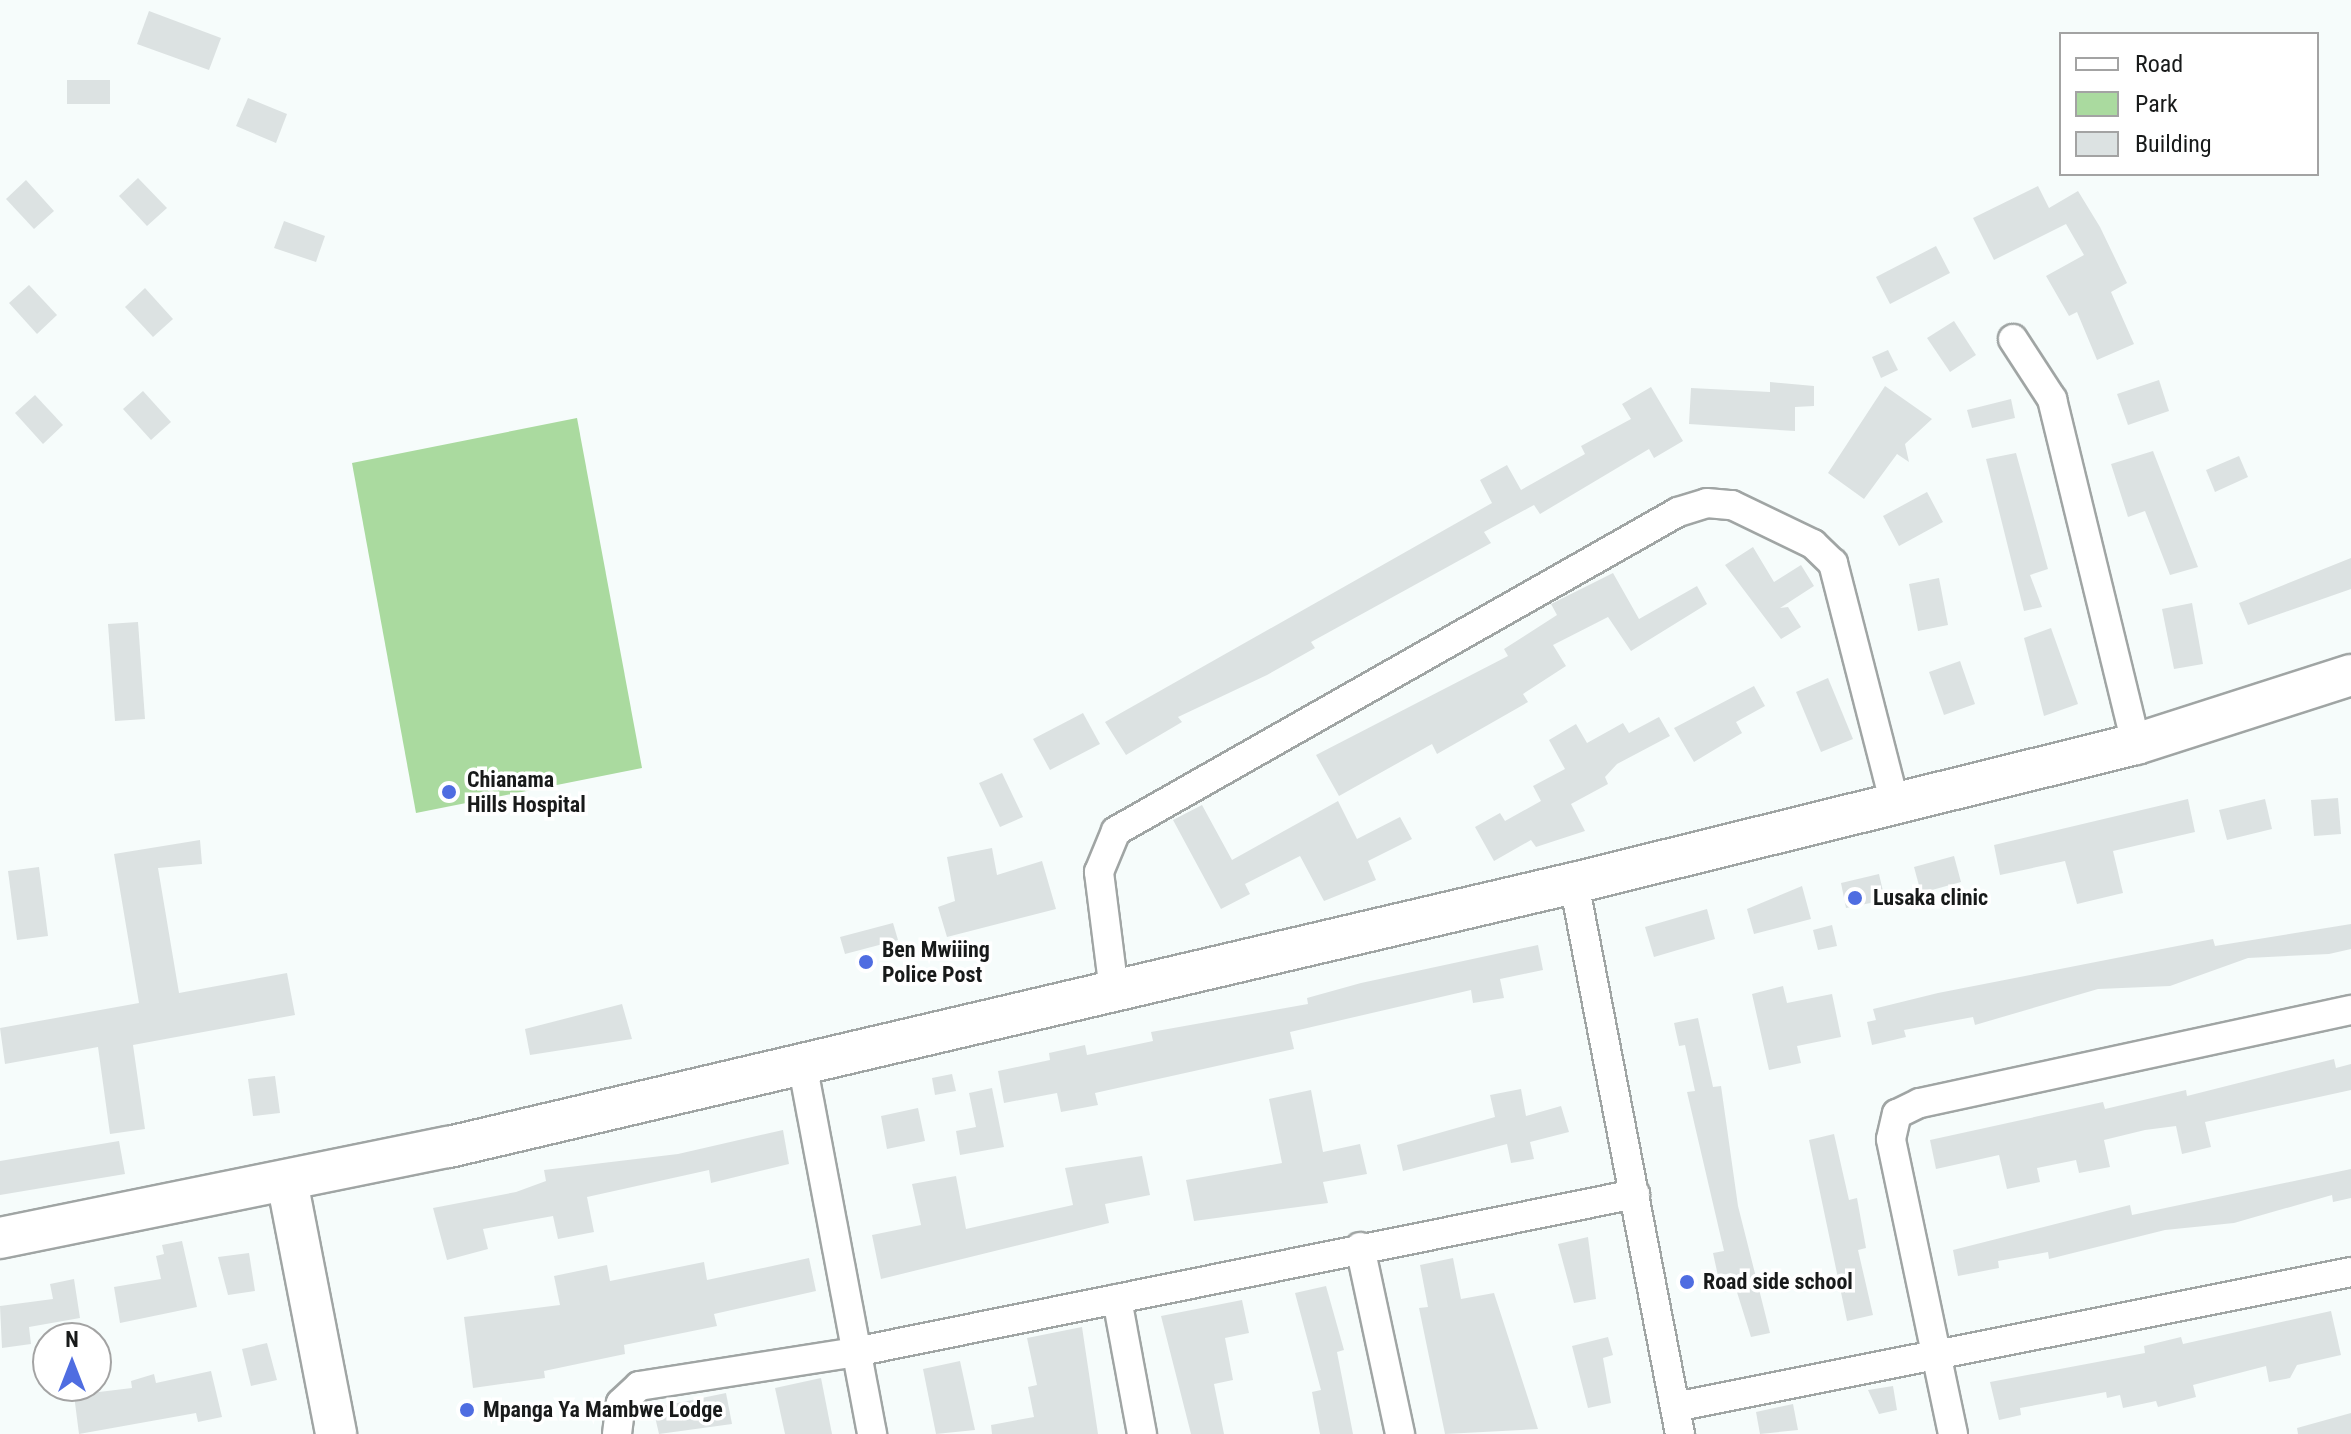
<!DOCTYPE html>
<style>
body{margin:0}
#map{position:relative;width:2351px;height:1434px;overflow:hidden;background:#f6fcfb;font-family:"Roboto Condensed",sans-serif}
div>[style]{position:absolute}
[style*='--x']{left:calc(var(--x)*1px);top:calc(var(--y)*1px);width:calc(var(--w)*1px);rotate:calc(var(--a)*1deg)}
.green>*{inset:0;background:#aada9f}
.building>*{inset:0;background:#dce2e2}
.roads{filter:drop-shadow(2px 0 #a0a5a4) drop-shadow(-2px 0 #a0a5a4) drop-shadow(0 2px #a0a5a4) drop-shadow(0 -2px #a0a5a4)}
.street>*{height:28px;margin:-14px;padding:0 14px;transform-origin:14px;border-radius:14px;background:#fff}
.secondary>*{height:40px;margin:-20px;padding:0 20px;transform-origin:20px;border-radius:20px;background:#fff}
.dots>*{width:22px;height:22px;translate:-50% -50%;box-sizing:border-box;border:4px solid #fff;border-radius:50%}
span{translate:-50% -50%;white-space:nowrap;text-align:center;line-height:1.15;-webkit-text-stroke:7px #fff;paint-order:stroke}
.poi-label{font-size:22px;color:#181a1a;font-weight:700}
.left{translate:0 -50%;text-align:left}
.legend{position:absolute;left:2059px;top:32px;width:260px;height:144px;box-sizing:border-box;background:#fff;border:2px solid #a3a3a3;margin:0;padding:10px 14px;list-style:none;font-size:24px;color:#181a1a}
.legend li{display:flex;align-items:center;gap:16px;height:40px}
.legend b{width:40px;border:2px solid #a3a3a3}
.north{position:absolute;left:32px;top:1322px;width:80px;height:80px;box-sizing:border-box;background:#fff;border:2px solid #a3a3a3;border-radius:50%;rotate:0deg;font-size:22px;font-weight:700;line-height:32px;text-align:center;color:#181a1a}
.north::after{content:'';display:block;margin:auto;width:28px;height:36px;background:#4f6de1;clip-path:polygon(50% 0,100% 100%,50% 72%,0 100%)}
</style>
<div id="map">
<div class="green">
<div style="clip-path:polygon(577px 418px,642px 768px,416px 813px,352px 463px)"></div>
</div>
<div class="building">
<div style="clip-path:polygon(149px 11px,221px 38px,209px 70px,137px 44px)"></div>
<div style="clip-path:polygon(67px 80px,110px 80px,110px 104px,67px 104px)"></div>
<div style="clip-path:polygon(248px 98px,287px 114px,276px 143px,236px 126px)"></div>
<div style="clip-path:polygon(138px 178px,167px 208px,147px 226px,119px 196px)"></div>
<div style="clip-path:polygon(26px 180px,54px 211px,34px 229px,6px 199px)"></div>
<div style="clip-path:polygon(2038px 186px,2049px 208px,2078px 191px,2100px 227px,2127px 283px,2111px 292px,2134px 344px,2097px 360px,2077px 312px,2069px 316px,2046px 276px,2084px 255px,2066px 224px,1994px 260px,1973px 218px)"></div>
<div style="clip-path:polygon(284px 221px,325px 236px,316px 262px,274px 248px)"></div>
<div style="clip-path:polygon(1936px 246px,1950px 273px,1890px 304px,1876px 277px)"></div>
<div style="clip-path:polygon(29px 285px,57px 315px,37px 334px,9px 303px)"></div>
<div style="clip-path:polygon(145px 288px,173px 319px,153px 337px,125px 307px)"></div>
<div style="clip-path:polygon(1954px 321px,1976px 355px,1950px 372px,1927px 338px)"></div>
<div style="clip-path:polygon(1888px 350px,1898px 370px,1881px 378px,1872px 357px)"></div>
<div style="clip-path:polygon(2159px 380px,2169px 411px,2128px 425px,2117px 394px)"></div>
<div style="clip-path:polygon(1770px 382px,1814px 386px,1814px 406px,1795px 407px,1795px 431px,1689px 424px,1691px 388px,1770px 392px)"></div>
<div style="clip-path:polygon(1885px 386px,1932px 419px,1905px 444px,1909px 462px,1897px 454px,1864px 499px,1828px 473px)"></div>
<div style="clip-path:polygon(1651px 387px,1683px 441px,1654px 458px,1649px 449px,1540px 514px,1534px 505px,1484px 532px,1491px 543px,1311px 642px,1315px 648px,1267px 675px,1178px 717px,1182px 722px,1126px 755px,1105px 722px,1492px 503px,1480px 480px,1507px 465px,1521px 490px,1585px 454px,1581px 446px,1631px 419px,1622px 404px)"></div>
<div style="clip-path:polygon(143px 391px,171px 422px,151px 440px,123px 409px)"></div>
<div style="clip-path:polygon(35px 395px,63px 425px,43px 444px,15px 413px)"></div>
<div style="clip-path:polygon(2011px 399px,2015px 418px,1972px 428px,1967px 410px)"></div>
<div style="clip-path:polygon(2153px 451px,2198px 567px,2170px 575px,2145px 511px,2128px 517px,2111px 464px)"></div>
<div style="clip-path:polygon(2016px 453px,2048px 569px,2030px 575px,2042px 607px,2024px 611px,1986px 459px)"></div>
<div style="clip-path:polygon(2239px 456px,2248px 477px,2215px 492px,2206px 470px)"></div>
<div style="clip-path:polygon(1927px 492px,1943px 522px,1899px 546px,1883px 516px)"></div>
<div style="clip-path:polygon(1753px 547px,1774px 582px,1801px 565px,1814px 586px,1780px 608px,1788px 607px,1801px 627px,1781px 639px,1725px 565px)"></div>
<div style="clip-path:polygon(2351px 558px,2351px 589px,2248px 625px,2239px 603px)"></div>
<div style="clip-path:polygon(1613px 573px,1639px 619px,1697px 586px,1707px 604px,1631px 651px,1608px 617px,1553px 645px,1566px 666px,1523px 694px,1528px 702px,1437px 754px,1432px 744px,1339px 796px,1316px 755px,1508px 656px,1504px 649px,1557px 615px,1551px 604px)"></div>
<div style="clip-path:polygon(1939px 578px,1948px 625px,1918px 631px,1909px 584px)"></div>
<div style="clip-path:polygon(2192px 603px,2203px 664px,2174px 669px,2162px 609px)"></div>
<div style="clip-path:polygon(138px 622px,145px 719px,115px 721px,108px 624px)"></div>
<div style="clip-path:polygon(2051px 628px,2078px 704px,2044px 716px,2024px 638px)"></div>
<div style="clip-path:polygon(1960px 661px,1975px 704px,1944px 715px,1929px 672px)"></div>
<div style="clip-path:polygon(1828px 678px,1853px 739px,1821px 752px,1796px 692px)"></div>
<div style="clip-path:polygon(1754px 686px,1765px 706px,1736px 722px,1742px 733px,1694px 762px,1674px 728px)"></div>
<div style="clip-path:polygon(1083px 713px,1100px 744px,1050px 770px,1033px 739px)"></div>
<div style="clip-path:polygon(1659px 717px,1670px 736px,1617px 764px,1605px 777px,1608px 784px,1571px 804px,1585px 831px,1536px 847px,1531px 840px,1494px 861px,1475px 827px,1500px 813px,1505px 821px,1541px 801px,1533px 786px,1565px 769px,1549px 740px,1576px 724px,1587px 743px,1623px 723px,1629px 733px)"></div>
<div style="clip-path:polygon(1002px 773px,1023px 817px,1000px 827px,979px 783px)"></div>
<div style="clip-path:polygon(2338px 798px,2341px 834px,2314px 836px,2311px 800px)"></div>
<div style="clip-path:polygon(2188px 799px,2195px 832px,2113px 851px,2123px 893px,2077px 904px,2065px 861px,2000px 875px,1994px 845px)"></div>
<div style="clip-path:polygon(2265px 799px,2272px 829px,2227px 840px,2219px 810px)"></div>
<div style="clip-path:polygon(1338px 801px,1357px 839px,1400px 817px,1412px 839px,1368px 861px,1376px 880px,1324px 901px,1300px 856px,1245px 884px,1250px 894px,1221px 909px,1173px 820px,1202px 805px,1232px 860px)"></div>
<div style="clip-path:polygon(200px 840px,202px 864px,158px 868px,179px 993px,287px 973px,295px 1015px,133px 1045px,145px 1129px,110px 1134px,98px 1047px,5px 1064px,0 1028px,139px 1003px,114px 854px)"></div>
<div style="clip-path:polygon(992px 848px,997px 875px,1042px 861px,1056px 909px,947px 937px,938px 907px,955px 901px,947px 857px)"></div>
<div style="clip-path:polygon(1954px 856px,1961px 882px,1921px 893px,1914px 867px)"></div>
<div style="clip-path:polygon(39px 867px,48px 936px,17px 940px,8px 871px)"></div>
<div style="clip-path:polygon(1879px 874px,1885px 900px,1846px 908px,1841px 883px)"></div>
<div style="clip-path:polygon(1802px 886px,1811px 919px,1754px 934px,1747px 909px)"></div>
<div style="clip-path:polygon(1707px 909px,1715px 939px,1654px 957px,1645px 927px)"></div>
<div style="clip-path:polygon(893px 923px,898px 940px,845px 954px,840px 937px)"></div>
<div style="clip-path:polygon(2351px 924px,2351px 949px,2329px 954px,2248px 958px,2170px 986px,2098px 989px,1975px 1025px,1973px 1017px,1904px 1030px,1906px 1037px,1872px 1045px,1867px 1022px,1876px 1020px,1873px 1009px,1938px 993px,2213px 939px,2215px 946px)"></div>
<div style="clip-path:polygon(1832px 925px,1837px 946px,1818px 950px,1813px 930px)"></div>
<div style="clip-path:polygon(1538px 945px,1543px 970px,1500px 979px,1504px 998px,1473px 1003px,1471px 990px,1290px 1032px,1294px 1049px,1095px 1093px,1098px 1105px,1061px 1112px,1057px 1093px,1004px 1103px,998px 1071px,1050px 1060px,1049px 1053px,1085px 1045px,1087px 1055px,1153px 1041px,1151px 1032px,1308px 1004px,1307px 998px,1361px 983px)"></div>
<div style="clip-path:polygon(1783px 986px,1787px 1003px,1832px 994px,1841px 1037px,1797px 1046px,1801px 1063px,1769px 1070px,1752px 994px)"></div>
<div style="clip-path:polygon(622px 1004px,632px 1039px,530px 1055px,525px 1029px)"></div>
<div style="clip-path:polygon(1698px 1018px,1713px 1087px,1721px 1086px,1738px 1206px,1770px 1333px,1751px 1337px,1731px 1273px,1718px 1276px,1713px 1253px,1724px 1251px,1687px 1092px,1695px 1091px,1685px 1045px,1679px 1046px,1674px 1023px)"></div>
<div style="clip-path:polygon(2334px 1059px,2336px 1068px,2351px 1064px,2351px 1090px,2205px 1122px,2211px 1147px,2182px 1154px,2176px 1126px,2145px 1130px,2104px 1140px,2110px 1167px,2079px 1173px,2076px 1160px,2037px 1168px,2040px 1182px,2007px 1189px,1999px 1155px,1936px 1169px,1930px 1140px,2103px 1102px,2105px 1109px,2186px 1090px,2187px 1096px)"></div>
<div style="clip-path:polygon(952px 1074px,956px 1091px,935px 1095px,932px 1078px)"></div>
<div style="clip-path:polygon(275px 1076px,280px 1113px,253px 1116px,248px 1079px)"></div>
<div style="clip-path:polygon(992px 1088px,1004px 1147px,960px 1155px,956px 1131px,976px 1127px,969px 1093px)"></div>
<div style="clip-path:polygon(1521px 1089px,1526px 1116px,1561px 1106px,1569px 1132px,1530px 1142px,1534px 1159px,1511px 1163px,1507px 1144px,1403px 1171px,1397px 1145px,1495px 1117px,1490px 1095px)"></div>
<div style="clip-path:polygon(1311px 1090px,1323px 1152px,1360px 1144px,1367px 1174px,1323px 1182px,1328px 1203px,1194px 1221px,1186px 1180px,1282px 1163px,1269px 1099px)"></div>
<div style="clip-path:polygon(918px 1108px,925px 1141px,887px 1149px,881px 1116px)"></div>
<div style="clip-path:polygon(783px 1130px,789px 1164px,711px 1183px,709px 1170px,587px 1197px,594px 1232px,558px 1239px,553px 1216px,483px 1229px,488px 1249px,447px 1260px,433px 1208px,516px 1192px,546px 1181px,544px 1170px,678px 1154px)"></div>
<div style="clip-path:polygon(1834px 1134px,1849px 1200px,1857px 1198px,1866px 1248px,1858px 1250px,1873px 1315px,1847px 1321px,1809px 1140px)"></div>
<div style="clip-path:polygon(119px 1141px,125px 1174px,0 1195px,0 1161px)"></div>
<div style="clip-path:polygon(1142px 1156px,1150px 1195px,1105px 1204px,1109px 1223px,881px 1279px,872px 1235px,921px 1225px,912px 1184px,956px 1176px,966px 1229px,1073px 1205px,1065px 1168px)"></div>
<div style="clip-path:polygon(2351px 1169px,2351px 1198px,2333px 1202px,2332px 1195px,2234px 1223px,2165px 1230px,2049px 1259px,2048px 1252px,1998px 1261px,1999px 1268px,1958px 1276px,1953px 1250px,2130px 1205px,2132px 1215px)"></div>
<div style="clip-path:polygon(1588px 1237px,1596px 1299px,1574px 1303px,1558px 1244px)"></div>
<div style="clip-path:polygon(182px 1241px,197px 1307px,120px 1323px,114px 1287px,161px 1279px,156px 1256px,164px 1254px,162px 1245px)"></div>
<div style="clip-path:polygon(249px 1253px,255px 1291px,228px 1295px,218px 1257px)"></div>
<div style="clip-path:polygon(809px 1258px,816px 1291px,714px 1314px,717px 1326px,624px 1345px,625px 1354px,544px 1371px,545px 1378px,473px 1388px,464px 1317px,560px 1305px,554px 1276px,607px 1265px,610px 1281px,704px 1262px,707px 1280px)"></div>
<div style="clip-path:polygon(1453px 1258px,1461px 1299px,1494px 1293px,1538px 1429px,1445px 1434px,1419px 1308px,1428px 1307px,1420px 1265px)"></div>
<div style="clip-path:polygon(74px 1279px,80px 1318px,29px 1327px,31px 1344px,2px 1348px,0 1306px,53px 1299px,50px 1284px)"></div>
<div style="clip-path:polygon(1326px 1286px,1344px 1350px,1337px 1352px,1353px 1434px,1320px 1434px,1312px 1392px,1321px 1390px,1295px 1293px)"></div>
<div style="clip-path:polygon(1242px 1300px,1249px 1333px,1225px 1338px,1233px 1380px,1214px 1384px,1224px 1434px,1191px 1434px,1161px 1316px)"></div>
<div style="clip-path:polygon(2331px 1311px,2341px 1355px,2297px 1365px,2290px 1378px,2269px 1382px,2266px 1366px,2193px 1385px,2196px 1397px,2158px 1407px,2156px 1401px,2123px 1408px,2120px 1395px,2107px 1398px,2106px 1392px,2020px 1408px,2021px 1415px,1999px 1420px,1990px 1382px,2145px 1353px,2144px 1346px,2181px 1337px,2183px 1344px)"></div>
<div style="clip-path:polygon(1082px 1327px,1098px 1434px,992px 1434px,991px 1425px,1034px 1417px,1028px 1387px,1037px 1385px,1027px 1338px)"></div>
<div style="clip-path:polygon(1608px 1337px,1613px 1355px,1603px 1358px,1611px 1403px,1588px 1408px,1572px 1346px)"></div>
<div style="clip-path:polygon(267px 1343px,277px 1380px,251px 1386px,242px 1349px)"></div>
<div style="clip-path:polygon(960px 1361px,975px 1430px,936px 1434px,923px 1369px)"></div>
<div style="clip-path:polygon(211px 1371px,222px 1417px,198px 1422px,196px 1413px,79px 1434px,74px 1395px,132px 1388px,131px 1381px,154px 1374px,156px 1383px)"></div>
<div style="clip-path:polygon(821px 1378px,832px 1434px,785px 1434px,775px 1388px)"></div>
<div style="clip-path:polygon(1893px 1386px,1897px 1410px,1879px 1414px,1868px 1390px)"></div>
<div style="clip-path:polygon(726px 1393px,732px 1424px,659px 1434px,653px 1408px)"></div>
<div style="clip-path:polygon(1793px 1404px,1798px 1430px,1760px 1434px,1756px 1412px)"></div>
<div style="clip-path:polygon(2351px 1413px,2351px 1434px,2298px 1434px,2297px 1428px)"></div>
</div>
<div class="roads">
<div class="street">
<div style="--x:2013;--y:339;--w:72;--a:57"></div>
<div style="--x:2052;--y:399;--w:355;--a:76.3"></div>
<div style="--x:1574;--y:883;--w:561;--a:79.11"></div>
<div style="--x:1114;--y:991;--w:120;--a:-97.2"></div>
<div style="--x:1099;--y:872;--w:44;--a:-67.5"></div>
<div style="--x:1116;--y:831;--w:646;--a:-29.58"></div>
<div style="--x:1678;--y:512;--w:30;--a:-17"></div>
<div style="--x:1707;--y:503;--w:25;--a:5"></div>
<div style="--x:1732;--y:505;--w:90;--a:25.7"></div>
<div style="--x:1813;--y:544;--w:28;--a:44"></div>
<div style="--x:1833;--y:563;--w:245;--a:75.6"></div>
<div style="--x:802;--y:1063;--w:378;--a:79.3"></div>
<div style="--x:1360;--y:1247;--w:191;--a:77.9"></div>
<div style="--x:1117;--y:1299;--w:137;--a:79.5"></div>
<div style="--x:1675;--y:1407;--w:689;--a:-11.29"></div>
<div style="--x:617;--y:1434;--w:31;--a:-83"></div>
<div style="--x:621;--y:1403;--w:25;--a:-43"></div>
<div style="--x:639;--y:1386;--w:219;--a:-8.9"></div>
<div style="--x:855;--y:1352;--w:796;--a:-11.45"></div>
<div style="--x:1953;--y:1434;--w:301;--a:-101.9"></div>
<div style="--x:1891;--y:1139;--w:26;--a:-77"></div>
<div style="--x:1897;--y:1114;--w:25;--a:-26"></div>
<div style="--x:1920;--y:1103;--w:441;--a:-12.2"></div>
</div>
<div class="secondary">
<div style="--x:287;--y:1181;--w:258;--a:79"></div>
<div style="--x:0;--y:1238;--w:458;--a:-11.5"></div>
<div style="--x:449;--y:1147;--w:1156;--a:-13.21"></div>
<div style="--x:1574;--y:883;--w:579;--a:-13.89"></div>
<div style="--x:2136;--y:744;--w:226;--a:-17.8"></div>
</div>
</div>
<div class="dots">
<div style="left:449px;top:792px;background:#4f6de1"></div>
<div style="left:1855px;top:898px;background:#4f6de1"></div>
<div style="left:866px;top:962px;background:#4f6de1"></div>
<div style="left:1687px;top:1282px;background:#4f6de1"></div>
<div style="left:467px;top:1410px;background:#4f6de1"></div>
</div>
<div class="poi-label">
<span class="left" style="left:467px;top:792px">Chianama<br>Hills Hospital</span>
<span class="left" style="left:1873px;top:898px">Lusaka clinic</span>
<span class="left" style="left:882px;top:962px">Ben Mwiiing<br>Police Post</span>
<span class="left" style="left:1703px;top:1282px">Road side school</span>
<span class="left" style="left:483px;top:1410px">Mpanga Ya Mambwe Lodge</span>
</div>
<ul class="legend">
<li><b style="height:10px;background:#fff"></b>Road</li>
<li><b style="height:22px;background:#aada9f"></b>Park</li>
<li><b style="height:22px;background:#dce2e2"></b>Building</li>
</ul>
<div class="north">N</div>
</div>
